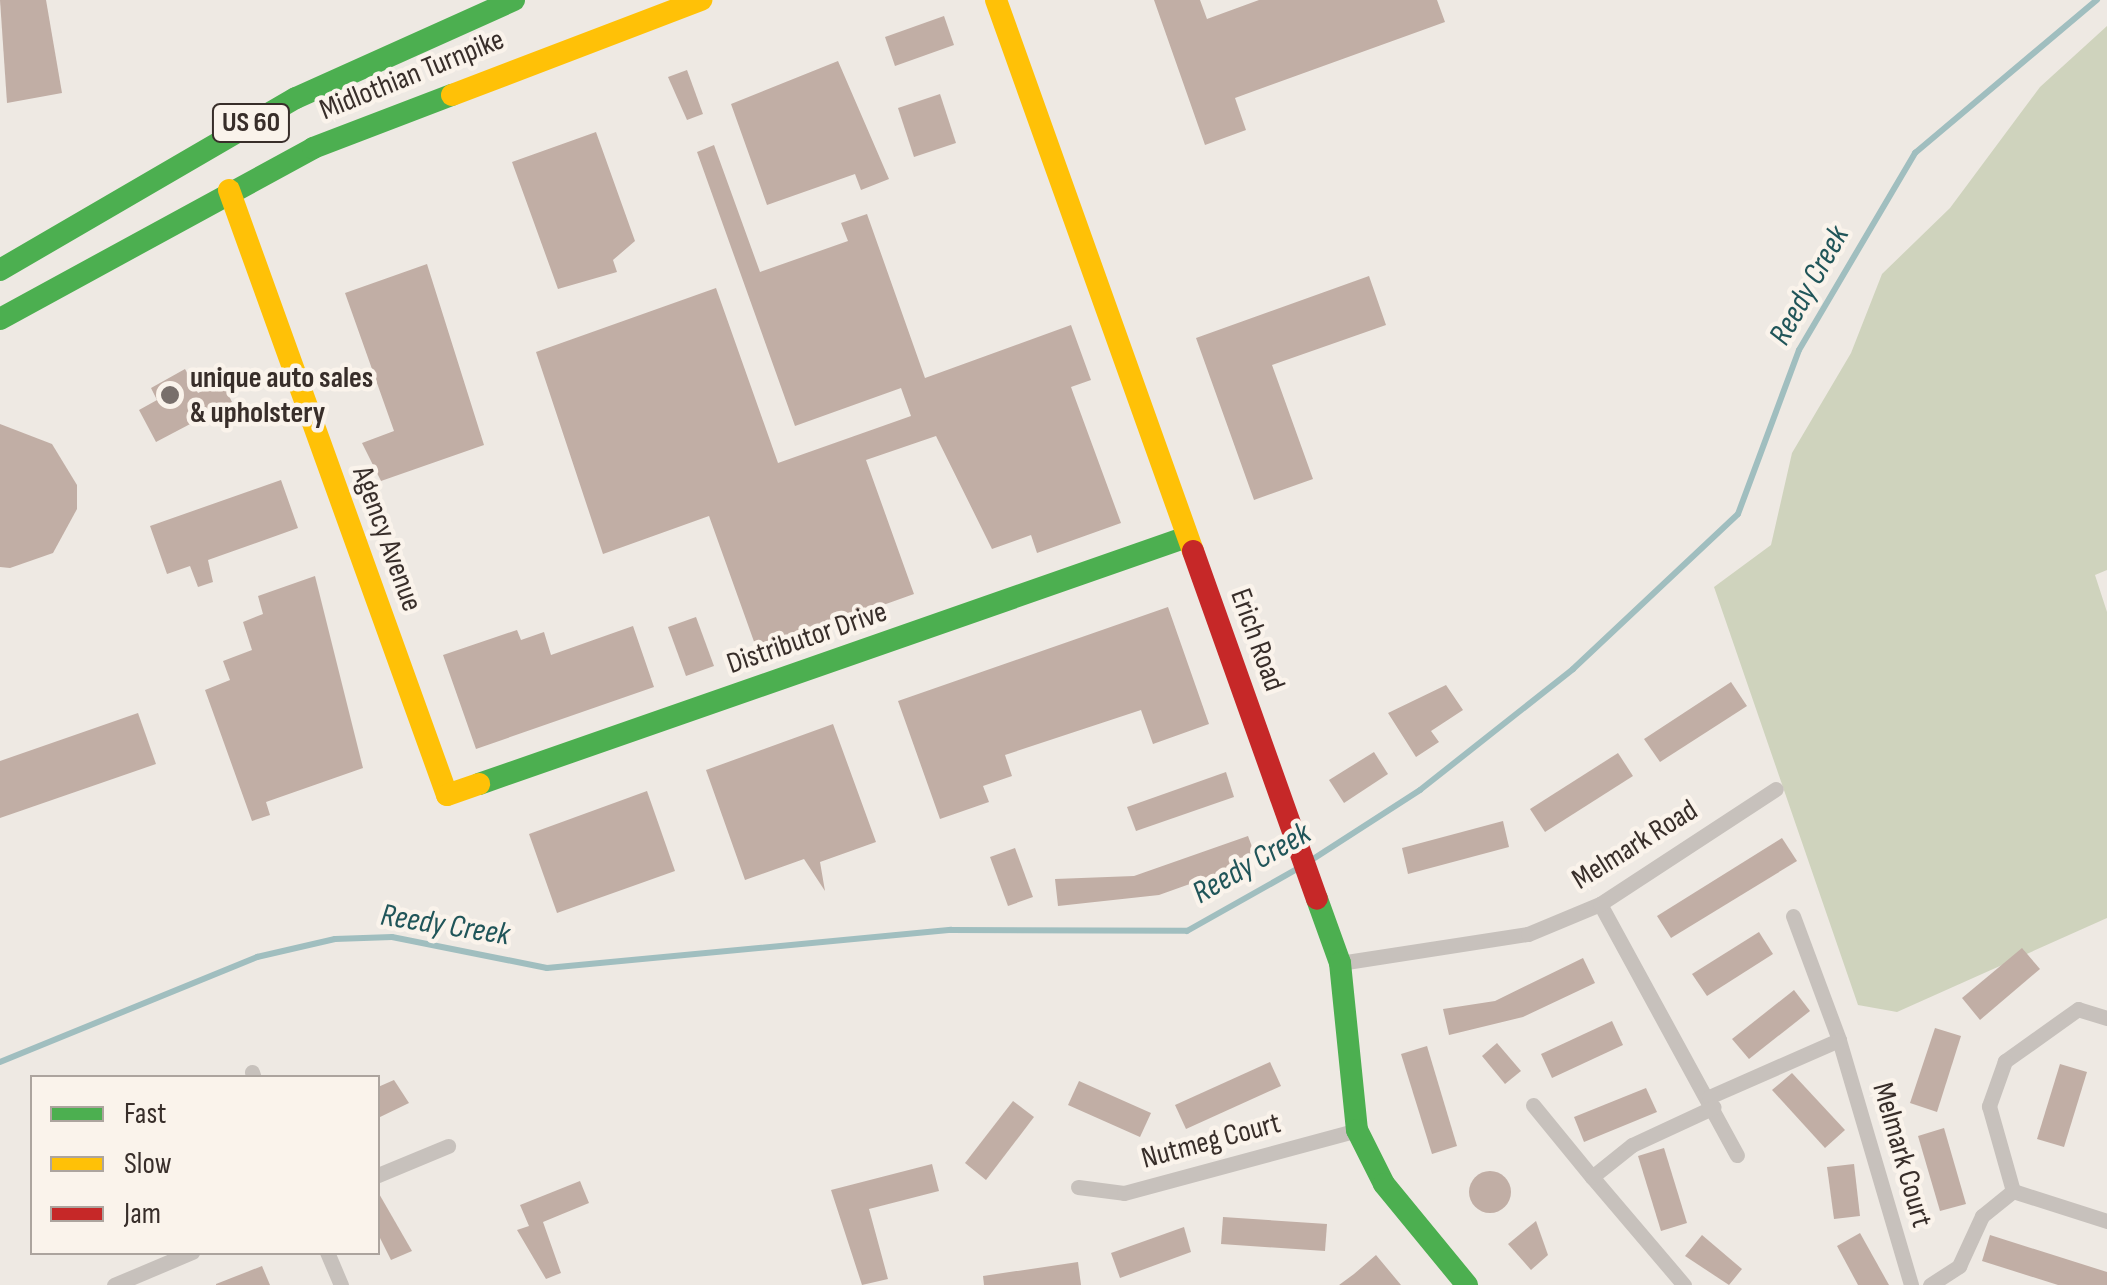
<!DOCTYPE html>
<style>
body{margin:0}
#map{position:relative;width:2107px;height:1285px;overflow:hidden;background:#eee9e3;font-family:"Sofia Sans Condensed",sans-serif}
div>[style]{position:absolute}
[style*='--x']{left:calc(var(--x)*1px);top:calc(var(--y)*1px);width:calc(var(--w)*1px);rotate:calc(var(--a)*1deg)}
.green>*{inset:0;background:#cfd3bd}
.stream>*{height:6px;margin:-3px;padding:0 3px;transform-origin:3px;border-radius:3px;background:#a0bebf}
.building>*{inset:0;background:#c1aea5}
.round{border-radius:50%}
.street>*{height:15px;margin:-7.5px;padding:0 7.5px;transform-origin:7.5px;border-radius:7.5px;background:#c7c1bc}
.fast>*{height:22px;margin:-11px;padding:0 11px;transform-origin:11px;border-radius:11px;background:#4caf50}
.slow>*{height:22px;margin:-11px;padding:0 11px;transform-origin:11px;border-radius:11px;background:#ffc107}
.jam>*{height:22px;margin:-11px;padding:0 11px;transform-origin:11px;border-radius:11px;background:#c62828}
.dots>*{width:28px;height:28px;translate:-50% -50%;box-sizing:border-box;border:5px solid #faf3eb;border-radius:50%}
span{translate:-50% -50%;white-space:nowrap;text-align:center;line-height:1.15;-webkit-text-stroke:9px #faf3eb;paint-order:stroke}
.shield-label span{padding:2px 8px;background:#faf3eb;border:2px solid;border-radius:8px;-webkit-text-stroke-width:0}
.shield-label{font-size:28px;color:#382e2a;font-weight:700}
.street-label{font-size:30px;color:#382e2a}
.poi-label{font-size:30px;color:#382e2a;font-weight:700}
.left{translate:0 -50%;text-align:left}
.water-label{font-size:32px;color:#205559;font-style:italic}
.legend{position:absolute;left:30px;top:1075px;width:350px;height:180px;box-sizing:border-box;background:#faf3eb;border:2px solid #aca49e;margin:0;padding:12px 18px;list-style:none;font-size:30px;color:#382e2a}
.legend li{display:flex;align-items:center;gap:20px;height:50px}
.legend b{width:50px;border:2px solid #aca49e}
</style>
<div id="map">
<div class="green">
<div style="clip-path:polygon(2107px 26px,2107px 570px,2095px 575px,2107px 612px,2107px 918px,1897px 1012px,1858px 1005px,1714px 587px,1771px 545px,1792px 453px,1851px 353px,1882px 274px,1950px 208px,2040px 87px)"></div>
</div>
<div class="stream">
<div style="--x:1310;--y:861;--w:131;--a:-32.8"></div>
<div style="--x:1420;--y:790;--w:195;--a:-38.3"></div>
<div style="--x:1573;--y:669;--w:226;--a:-43.2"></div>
<div style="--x:1738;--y:514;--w:175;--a:-69.6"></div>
<div style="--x:1799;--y:350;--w:229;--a:-59.5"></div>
<div style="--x:1915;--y:153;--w:238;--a:-40.1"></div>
<div style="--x:0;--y:1062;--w:278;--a:-22.2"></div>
<div style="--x:257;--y:957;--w:80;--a:-13"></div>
<div style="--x:335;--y:939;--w:57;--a:-2"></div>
<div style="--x:392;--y:937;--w:158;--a:11.3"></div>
<div style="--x:547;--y:968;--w:406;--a:-5.4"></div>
<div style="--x:951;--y:930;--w:236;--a:0.2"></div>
<div style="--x:1187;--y:931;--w:129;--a:-29.4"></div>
</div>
<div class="building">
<div style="clip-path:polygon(0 0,46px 0,62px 93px,7px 103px)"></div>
<div style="clip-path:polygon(1154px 0,1200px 0,1207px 19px,1259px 0,1437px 0,1445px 22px,1235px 98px,1246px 130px,1205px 145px)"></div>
<div style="clip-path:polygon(944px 16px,954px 45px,895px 66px,885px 37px)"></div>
<div style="clip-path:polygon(838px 61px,889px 179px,861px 190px,855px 174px,767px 205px,731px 104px)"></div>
<div style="clip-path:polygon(687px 70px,703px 114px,687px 120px,668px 77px)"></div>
<div style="clip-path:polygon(940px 94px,956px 143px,914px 157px,898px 108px)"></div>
<div style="clip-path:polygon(596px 132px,635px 241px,613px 260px,617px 272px,558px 289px,512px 162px)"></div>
<div style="clip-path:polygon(714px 145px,760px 272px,848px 241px,841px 223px,867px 214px,925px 378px,1071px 325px,1091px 380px,1071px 387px,1121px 523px,1037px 553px,1031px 535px,992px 549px,936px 436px,866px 460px,914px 594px,757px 650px,709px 516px,603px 554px,536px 352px,716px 288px,778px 463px,911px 416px,901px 388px,795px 426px,697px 152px)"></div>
<div style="clip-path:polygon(427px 264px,484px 445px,381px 481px,362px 443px,394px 431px,345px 293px)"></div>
<div style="clip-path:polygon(1369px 276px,1386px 325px,1272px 365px,1313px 479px,1254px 500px,1196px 338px)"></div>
<div style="clip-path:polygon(185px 369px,198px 393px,222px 382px,232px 402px,156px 442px,139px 410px,157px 400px,151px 388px)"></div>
<div style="clip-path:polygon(0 424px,52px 444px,77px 485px,77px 509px,53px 553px,10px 568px,0 567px)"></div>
<div style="clip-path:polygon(281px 480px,298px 528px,208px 560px,213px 582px,198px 587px,190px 566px,167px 574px,150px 526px)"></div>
<div style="clip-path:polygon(315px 576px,363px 768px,266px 802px,270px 815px,252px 821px,205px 690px,230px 680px,223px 661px,252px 650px,243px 622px,263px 614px,258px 596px)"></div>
<div style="clip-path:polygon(1168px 607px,1209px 724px,1153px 744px,1141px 710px,1005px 755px,1012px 776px,983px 786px,989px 802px,940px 819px,898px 701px)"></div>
<div style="clip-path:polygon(696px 617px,714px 666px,686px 676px,668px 627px)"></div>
<div style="clip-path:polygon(633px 626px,654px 687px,476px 749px,443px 655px,517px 630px,521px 640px,544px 632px,551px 655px)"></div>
<div style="clip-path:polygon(1731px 682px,1747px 706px,1660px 762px,1644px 739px)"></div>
<div style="clip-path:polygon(1446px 685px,1463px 710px,1431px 731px,1439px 742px,1416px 757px,1388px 713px)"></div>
<div style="clip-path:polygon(138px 713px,156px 764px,0 818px,0 761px)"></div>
<div style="clip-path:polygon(833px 724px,876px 842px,820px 862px,825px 891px,804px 859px,745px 880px,706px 770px)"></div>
<div style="clip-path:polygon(1374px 752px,1388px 774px,1344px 803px,1329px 780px)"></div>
<div style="clip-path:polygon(1618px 753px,1633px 776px,1545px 832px,1530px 809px)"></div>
<div style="clip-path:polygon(1226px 772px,1234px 797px,1136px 831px,1127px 807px)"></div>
<div style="clip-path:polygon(647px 791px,675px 871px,557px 913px,529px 834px)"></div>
<div style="clip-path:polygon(1503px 821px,1509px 847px,1408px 874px,1402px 848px)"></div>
<div style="clip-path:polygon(1248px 836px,1257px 860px,1159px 895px,1058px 906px,1055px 879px,1134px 876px)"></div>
<div style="clip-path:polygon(1782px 838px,1797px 861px,1671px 938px,1657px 916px)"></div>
<div style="clip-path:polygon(1015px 848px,1033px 897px,1008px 906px,990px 857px)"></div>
<div style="clip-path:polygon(1759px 932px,1773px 954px,1707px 996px,1692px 974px)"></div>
<div style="clip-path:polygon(2022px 948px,2040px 969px,1980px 1020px,1962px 998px)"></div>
<div style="clip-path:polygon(1583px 958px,1595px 983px,1523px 1017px,1449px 1035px,1443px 1009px,1495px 1001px)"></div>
<div style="clip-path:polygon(1794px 990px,1810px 1011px,1749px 1059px,1732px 1039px)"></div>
<div style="clip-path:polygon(1612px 1021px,1623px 1045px,1552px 1078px,1541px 1054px)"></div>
<div style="clip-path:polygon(1935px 1028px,1961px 1036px,1937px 1112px,1910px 1103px)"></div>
<div style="clip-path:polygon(1497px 1043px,1521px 1071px,1505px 1084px,1482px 1056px)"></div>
<div style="clip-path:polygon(1427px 1046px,1457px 1146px,1432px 1154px,1401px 1054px)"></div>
<div style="clip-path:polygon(1270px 1062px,1281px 1086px,1186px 1129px,1175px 1105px)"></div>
<div style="clip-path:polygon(2060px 1064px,2087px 1072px,2064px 1147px,2037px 1139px)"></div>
<div style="clip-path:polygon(1792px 1073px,1845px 1130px,1825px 1148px,1772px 1090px)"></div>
<div style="clip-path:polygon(394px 1080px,409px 1103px,378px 1118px,378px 1087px)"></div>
<div style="clip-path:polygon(1079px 1081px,1151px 1113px,1140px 1137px,1068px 1105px)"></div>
<div style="clip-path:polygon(1646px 1088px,1657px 1112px,1584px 1142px,1574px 1117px)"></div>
<div style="clip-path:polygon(1013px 1101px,1034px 1117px,986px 1180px,965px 1163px)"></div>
<div style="clip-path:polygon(1944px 1128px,1966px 1204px,1940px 1211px,1918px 1136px)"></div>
<div style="clip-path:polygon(1664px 1148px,1687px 1223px,1661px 1231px,1638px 1156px)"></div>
<div style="clip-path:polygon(932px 1164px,939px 1191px,869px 1209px,888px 1279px,862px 1285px,831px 1190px)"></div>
<div style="clip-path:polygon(1854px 1164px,1860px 1216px,1834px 1219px,1827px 1167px)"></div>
<div class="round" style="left:1469px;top:1171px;width:42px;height:42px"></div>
<div style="clip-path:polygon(580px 1181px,589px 1203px,543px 1222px,561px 1273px,546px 1279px,517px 1230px,529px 1226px,520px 1205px)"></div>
<div style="clip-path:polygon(378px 1192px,412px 1251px,391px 1260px,378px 1234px)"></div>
<div style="clip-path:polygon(1223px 1217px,1327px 1224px,1325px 1251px,1221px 1244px)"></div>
<div style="clip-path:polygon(1536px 1221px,1548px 1255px,1531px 1270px,1508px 1244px)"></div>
<div style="clip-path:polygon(1184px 1227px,1191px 1252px,1120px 1278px,1111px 1253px)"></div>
<div style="clip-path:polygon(1860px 1233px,1889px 1285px,1858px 1285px,1837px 1246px)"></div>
<div style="clip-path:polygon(1702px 1235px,1742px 1269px,1729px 1285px,1685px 1256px)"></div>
<div style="clip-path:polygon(1990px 1235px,2107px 1272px,2107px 1285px,2058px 1285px,1982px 1261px)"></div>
<div style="clip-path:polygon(1376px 1255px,1401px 1285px,1339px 1285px,1354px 1274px)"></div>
<div style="clip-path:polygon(1078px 1262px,1081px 1285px,984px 1285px,983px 1276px)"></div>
<div style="clip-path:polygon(262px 1266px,270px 1285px,216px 1285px,216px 1284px)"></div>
</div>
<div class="street">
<div style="--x:1600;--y:904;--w:286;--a:61.4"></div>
<div style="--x:1793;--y:916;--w:132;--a:69.6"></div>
<div style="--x:1340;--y:963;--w:190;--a:-8.8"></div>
<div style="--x:1528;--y:934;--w:78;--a:-22.6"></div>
<div style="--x:1600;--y:904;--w:210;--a:-33.2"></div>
<div style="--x:2107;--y:1018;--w:30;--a:-163"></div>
<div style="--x:2078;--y:1009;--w:90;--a:144.5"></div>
<div style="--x:2005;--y:1061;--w:48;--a:109.6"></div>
<div style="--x:1989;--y:1106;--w:88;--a:74.2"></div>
<div style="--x:2013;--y:1191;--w:99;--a:17.7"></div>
<div style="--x:252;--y:1072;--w:6;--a:72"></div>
<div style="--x:1709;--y:1097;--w:142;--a:-23.7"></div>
<div style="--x:1839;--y:1040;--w:255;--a:73.6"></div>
<div style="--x:1533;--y:1105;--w:93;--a:50.7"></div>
<div style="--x:378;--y:1175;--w:76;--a:-22.5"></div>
<div style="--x:1078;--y:1187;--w:46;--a:7.4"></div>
<div style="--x:1124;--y:1193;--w:241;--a:-15.1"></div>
<div style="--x:327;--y:1252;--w:36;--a:67"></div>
<div style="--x:114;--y:1285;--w:85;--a:-22.9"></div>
<div style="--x:1684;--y:1285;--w:142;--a:-130.4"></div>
<div style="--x:1592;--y:1177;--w:51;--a:-38.7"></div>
<div style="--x:1632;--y:1145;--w:90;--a:-24.9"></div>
<div style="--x:1930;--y:1285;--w:35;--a:-33"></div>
<div style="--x:1959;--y:1266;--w:55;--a:-65.3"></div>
<div style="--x:1982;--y:1216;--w:40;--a:-39"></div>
</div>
<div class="fast">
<div style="--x:0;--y:270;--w:342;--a:-30.2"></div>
<div style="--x:296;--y:98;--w:239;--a:-24.2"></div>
<div style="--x:0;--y:319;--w:357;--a:-28.6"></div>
<div style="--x:313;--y:148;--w:149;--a:-20.9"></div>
<div style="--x:479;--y:784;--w:750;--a:-19.23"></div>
<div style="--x:1317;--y:899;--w:68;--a:70.2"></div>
<div style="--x:1340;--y:963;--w:168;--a:84.2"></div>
<div style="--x:1357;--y:1130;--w:60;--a:63.4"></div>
<div style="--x:1384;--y:1184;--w:131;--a:50.6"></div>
</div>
<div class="slow">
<div style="--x:996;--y:0;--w:585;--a:70.33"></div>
<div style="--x:452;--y:95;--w:267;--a:-20.9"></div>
<div style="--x:229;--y:190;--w:643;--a:70.18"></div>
<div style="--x:447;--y:795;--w:34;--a:-19"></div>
</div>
<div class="jam">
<div style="--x:1193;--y:551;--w:369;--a:70.4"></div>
</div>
<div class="dots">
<div style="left:170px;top:395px;background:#786f6b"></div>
</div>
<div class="shield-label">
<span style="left:251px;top:123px">US 60</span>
</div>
<div class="street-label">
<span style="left:412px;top:75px;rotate:-22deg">Midlothian Turnpike</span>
<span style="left:387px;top:539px;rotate:70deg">Agency Avenue</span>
<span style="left:807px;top:638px;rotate:-19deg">Distributor Drive</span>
<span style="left:1257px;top:640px;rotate:70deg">Erich Road</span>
<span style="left:1635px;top:845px;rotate:-32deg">Melmark Road</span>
<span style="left:1211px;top:1141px;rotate:-15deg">Nutmeg Court</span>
<span style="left:1902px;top:1155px;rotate:74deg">Melmark Court</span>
</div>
<div class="poi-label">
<span class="left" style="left:190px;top:395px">unique auto sales<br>&amp; upholstery</span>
</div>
<div class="water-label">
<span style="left:1810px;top:286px;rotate:-61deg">Reedy Creek</span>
<span style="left:1252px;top:864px;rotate:-30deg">Reedy Creek</span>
<span style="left:445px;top:926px;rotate:9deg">Reedy Creek</span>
</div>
<ul class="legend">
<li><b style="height:12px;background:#4caf50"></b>Fast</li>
<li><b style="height:12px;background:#ffc107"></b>Slow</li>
<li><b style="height:12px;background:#c62828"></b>Jam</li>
</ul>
</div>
